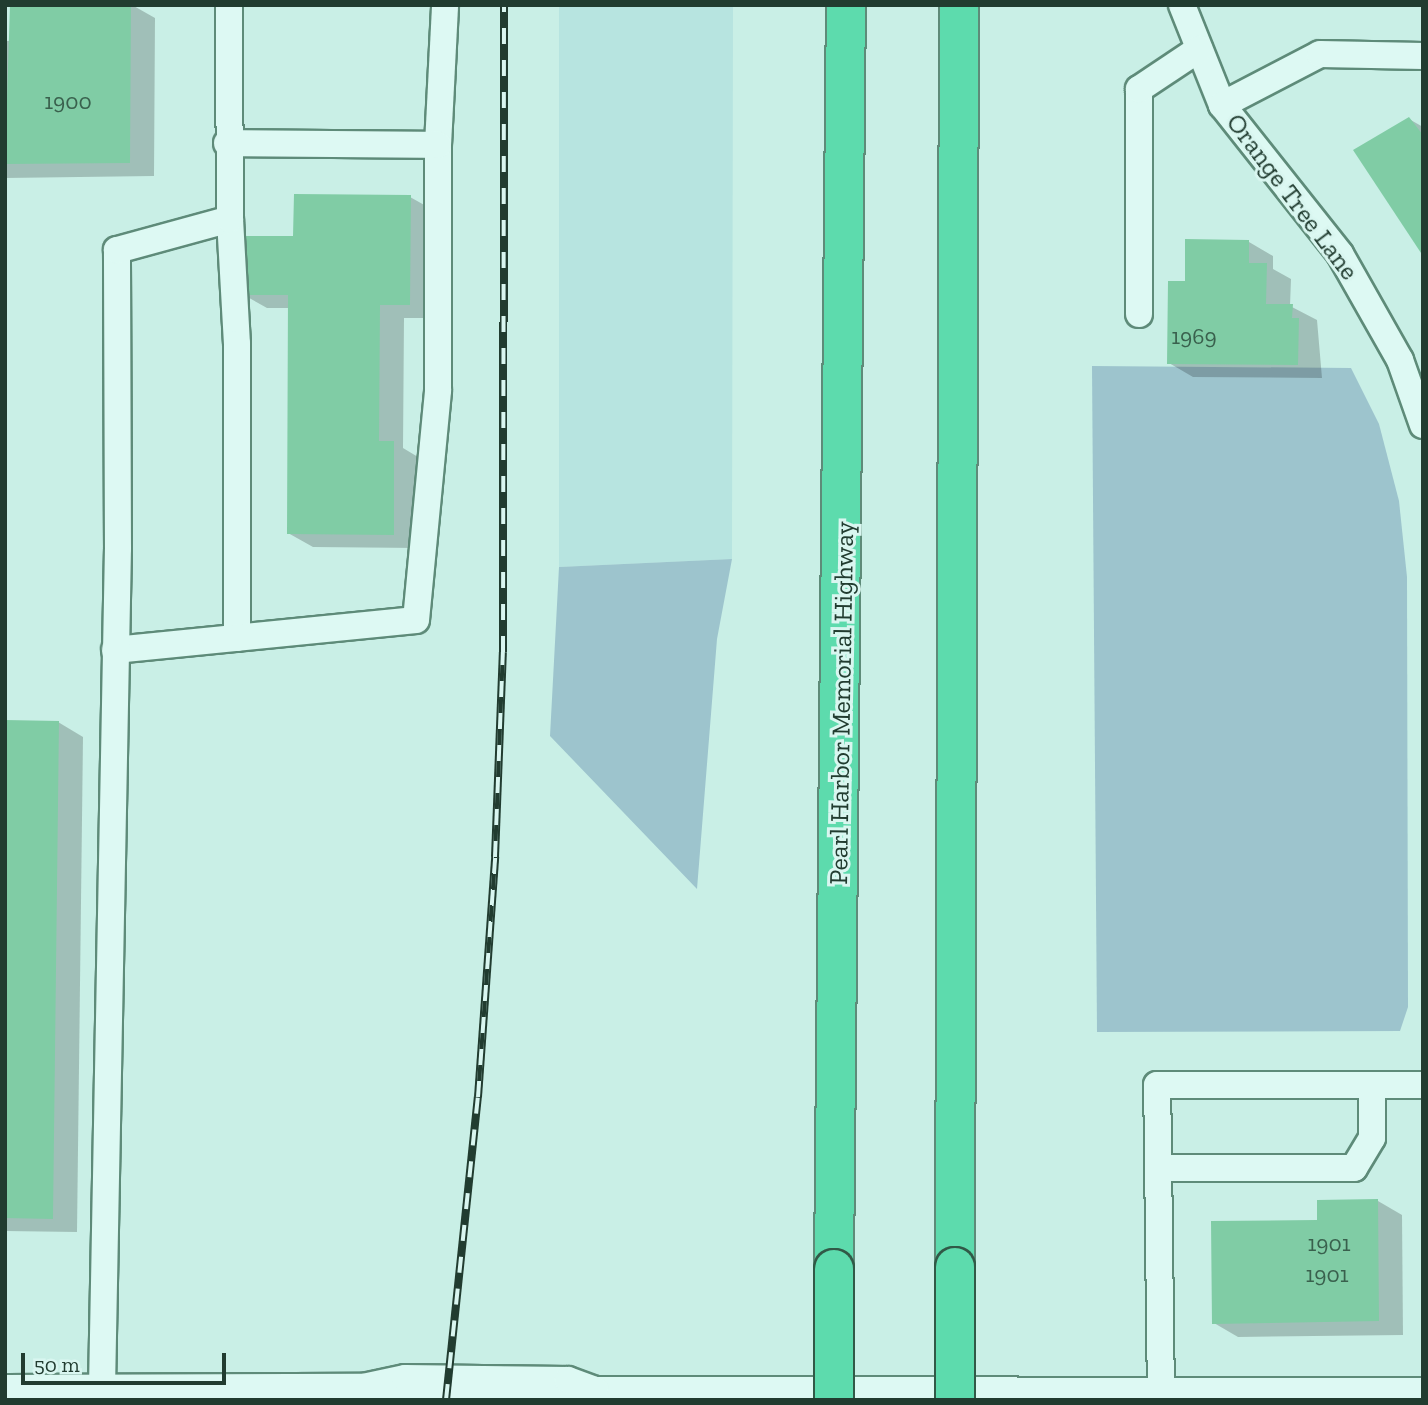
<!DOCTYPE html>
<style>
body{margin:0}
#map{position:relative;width:1428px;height:1405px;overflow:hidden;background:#c9efe6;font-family:"Zilla Slab",serif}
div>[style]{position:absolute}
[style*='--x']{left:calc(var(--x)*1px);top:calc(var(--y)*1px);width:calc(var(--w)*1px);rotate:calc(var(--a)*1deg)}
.farmland>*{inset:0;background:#b7e4e0}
.green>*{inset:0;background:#9dc4cd}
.shadow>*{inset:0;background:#0003}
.building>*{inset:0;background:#80cca5}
.roads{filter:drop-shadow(2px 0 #5e8b79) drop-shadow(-2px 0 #5e8b79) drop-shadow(0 2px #5e8b79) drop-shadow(0 -2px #5e8b79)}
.minor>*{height:26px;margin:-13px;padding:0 13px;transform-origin:13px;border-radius:13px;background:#ddf9f3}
.highway>*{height:38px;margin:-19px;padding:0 19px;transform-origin:19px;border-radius:19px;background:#5ddbad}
.rail>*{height:8px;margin-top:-4px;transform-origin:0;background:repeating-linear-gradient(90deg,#d9f6f0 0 16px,#213c30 0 32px);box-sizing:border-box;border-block:2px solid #213c30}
.bridges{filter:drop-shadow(2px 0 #315947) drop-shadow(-2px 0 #315947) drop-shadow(0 2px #315947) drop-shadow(0 -2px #315947)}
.highway-bridge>*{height:38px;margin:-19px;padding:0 19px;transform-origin:19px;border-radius:19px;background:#5ddbad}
span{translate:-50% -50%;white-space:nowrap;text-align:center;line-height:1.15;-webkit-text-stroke:6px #d9f6f0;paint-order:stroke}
.number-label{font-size:23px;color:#39604d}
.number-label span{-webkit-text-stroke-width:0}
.street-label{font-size:26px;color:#213c30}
.frame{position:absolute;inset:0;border:7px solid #213c30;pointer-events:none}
.scale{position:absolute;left:21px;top:1353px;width:205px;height:32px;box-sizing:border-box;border:4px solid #213c30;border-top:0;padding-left:9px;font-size:21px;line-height:24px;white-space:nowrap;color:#213c30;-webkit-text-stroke:5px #d9f6f0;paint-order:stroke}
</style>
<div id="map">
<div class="farmland">
<div style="clip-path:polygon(559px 5px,733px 5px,732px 559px,559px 567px)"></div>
</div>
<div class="green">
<div style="clip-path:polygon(1092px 366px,1351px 368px,1379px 424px,1399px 501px,1407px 577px,1408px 1007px,1400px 1031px,1097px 1032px)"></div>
<div style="clip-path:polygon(732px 559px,717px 639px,697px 889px,550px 736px,559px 567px)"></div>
</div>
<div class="shadow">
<div style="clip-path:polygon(12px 5px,132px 5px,155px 18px,154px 176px,5px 178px,5px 41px,12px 41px)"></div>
<div style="clip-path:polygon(1409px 119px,1423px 127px,1423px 253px)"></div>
<div style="clip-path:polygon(410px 197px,435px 211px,434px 318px,404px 318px,403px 448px,418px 457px,418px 548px,313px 547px,288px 533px,290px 308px,267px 308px,242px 294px,295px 238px)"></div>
<div style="clip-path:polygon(1249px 242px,1273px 256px,1273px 269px,1291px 279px,1290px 306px,1317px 320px,1322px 378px,1193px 377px,1169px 363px,1187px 282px)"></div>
<div style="clip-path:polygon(5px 722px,58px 722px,83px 737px,77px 1232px,5px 1231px)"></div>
<div style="clip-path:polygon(1378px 1201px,1402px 1215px,1403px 1335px,1238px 1337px,1214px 1323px,1319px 1222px)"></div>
</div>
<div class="building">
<div style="clip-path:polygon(10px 5px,131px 5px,130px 163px,5px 164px)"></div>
<div style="clip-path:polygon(1409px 117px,1423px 135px,1423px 256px,1353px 150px)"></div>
<div style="clip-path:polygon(294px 194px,411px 195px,410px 305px,380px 305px,379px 441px,394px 441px,394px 535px,287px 534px,288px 295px,240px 295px,241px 236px,293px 236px)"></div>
<div style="clip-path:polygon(1185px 239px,1249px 240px,1249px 263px,1267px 263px,1266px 304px,1293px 304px,1292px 318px,1299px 318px,1298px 365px,1167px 364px,1168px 281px,1185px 281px)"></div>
<div style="clip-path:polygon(5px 720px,59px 721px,53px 1219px,5px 1218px)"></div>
<div style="clip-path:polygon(1378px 1199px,1379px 1321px,1212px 1324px,1211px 1221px,1317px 1220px,1317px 1200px)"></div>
</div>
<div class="roads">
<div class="minor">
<div style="--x:1182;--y:5;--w:108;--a:68.2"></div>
<div style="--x:1222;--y:105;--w:190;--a:51.6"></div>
<div style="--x:1340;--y:254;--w:122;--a:60.5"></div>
<div style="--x:1400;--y:360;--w:69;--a:70.5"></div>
<div style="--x:1222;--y:105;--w:110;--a:-27.5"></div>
<div style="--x:1320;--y:54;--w:103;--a:1.1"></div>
<div style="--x:438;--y:145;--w:140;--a:-87.1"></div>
<div style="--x:230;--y:219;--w:125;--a:86.8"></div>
<div style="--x:237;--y:344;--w:294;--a:90"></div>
<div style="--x:1139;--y:314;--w:225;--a:-90"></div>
<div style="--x:1139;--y:89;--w:72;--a:-33.7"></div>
<div style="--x:115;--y:650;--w:302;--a:-5.7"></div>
<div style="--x:416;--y:620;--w:231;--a:-84.5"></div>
<div style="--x:438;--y:390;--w:245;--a:-90"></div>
<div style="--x:438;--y:145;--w:211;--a:-179.5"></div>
<div style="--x:1158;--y:1168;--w:196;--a:0"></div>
<div style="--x:1354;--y:1168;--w:35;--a:-59"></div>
<div style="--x:1372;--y:1138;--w:52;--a:-90"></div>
<div style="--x:363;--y:1387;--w:40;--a:16"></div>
<div style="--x:401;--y:1398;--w:45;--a:1.3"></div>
<div style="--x:446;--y:1399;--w:113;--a:0"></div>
<div style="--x:559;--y:1399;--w:38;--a:-14"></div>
<div style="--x:596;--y:1390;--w:827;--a:0.07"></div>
<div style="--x:5;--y:1388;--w:358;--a:-0.2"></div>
<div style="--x:363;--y:1387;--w:43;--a:-12.1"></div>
<div style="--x:405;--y:1378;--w:163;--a:0.7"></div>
<div style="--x:568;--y:1380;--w:29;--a:20"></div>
<div style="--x:102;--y:1388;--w:840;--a:-88.91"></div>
<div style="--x:118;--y:548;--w:298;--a:-90.2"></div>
<div style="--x:117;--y:250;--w:117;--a:-15.3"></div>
<div style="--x:230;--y:219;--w:214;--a:-90.3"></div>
<div style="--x:1161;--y:1400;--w:315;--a:-90.7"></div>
<div style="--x:1157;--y:1085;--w:266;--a:0"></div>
</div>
<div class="highway">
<div style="--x:955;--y:1267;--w:1262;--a:-89.82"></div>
<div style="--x:834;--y:1269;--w:1264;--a:-89.46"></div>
</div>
</div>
<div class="rail">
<div style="--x:446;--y:1400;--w:305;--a:-84"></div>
<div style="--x:478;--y:1097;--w:241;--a:-85.9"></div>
<div style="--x:495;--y:857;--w:205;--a:-87.8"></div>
<div style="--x:503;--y:652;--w:647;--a:-89.91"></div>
</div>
<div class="bridges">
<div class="highway-bridge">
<div style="--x:955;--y:1267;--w:133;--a:90"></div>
<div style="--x:834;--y:1269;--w:131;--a:90"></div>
</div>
</div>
<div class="number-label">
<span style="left:68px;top:101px">1900</span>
<span style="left:1194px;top:336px">1969</span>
<span style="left:1329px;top:1243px">1901</span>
<span style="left:1327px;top:1274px">1901</span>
</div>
<div class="street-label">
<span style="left:1292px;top:197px;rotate:53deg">Orange Tree Lane</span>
<span style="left:842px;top:703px;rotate:-89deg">Pearl Harbor Memorial Highway</span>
</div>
<div class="frame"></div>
<div class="scale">50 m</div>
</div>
